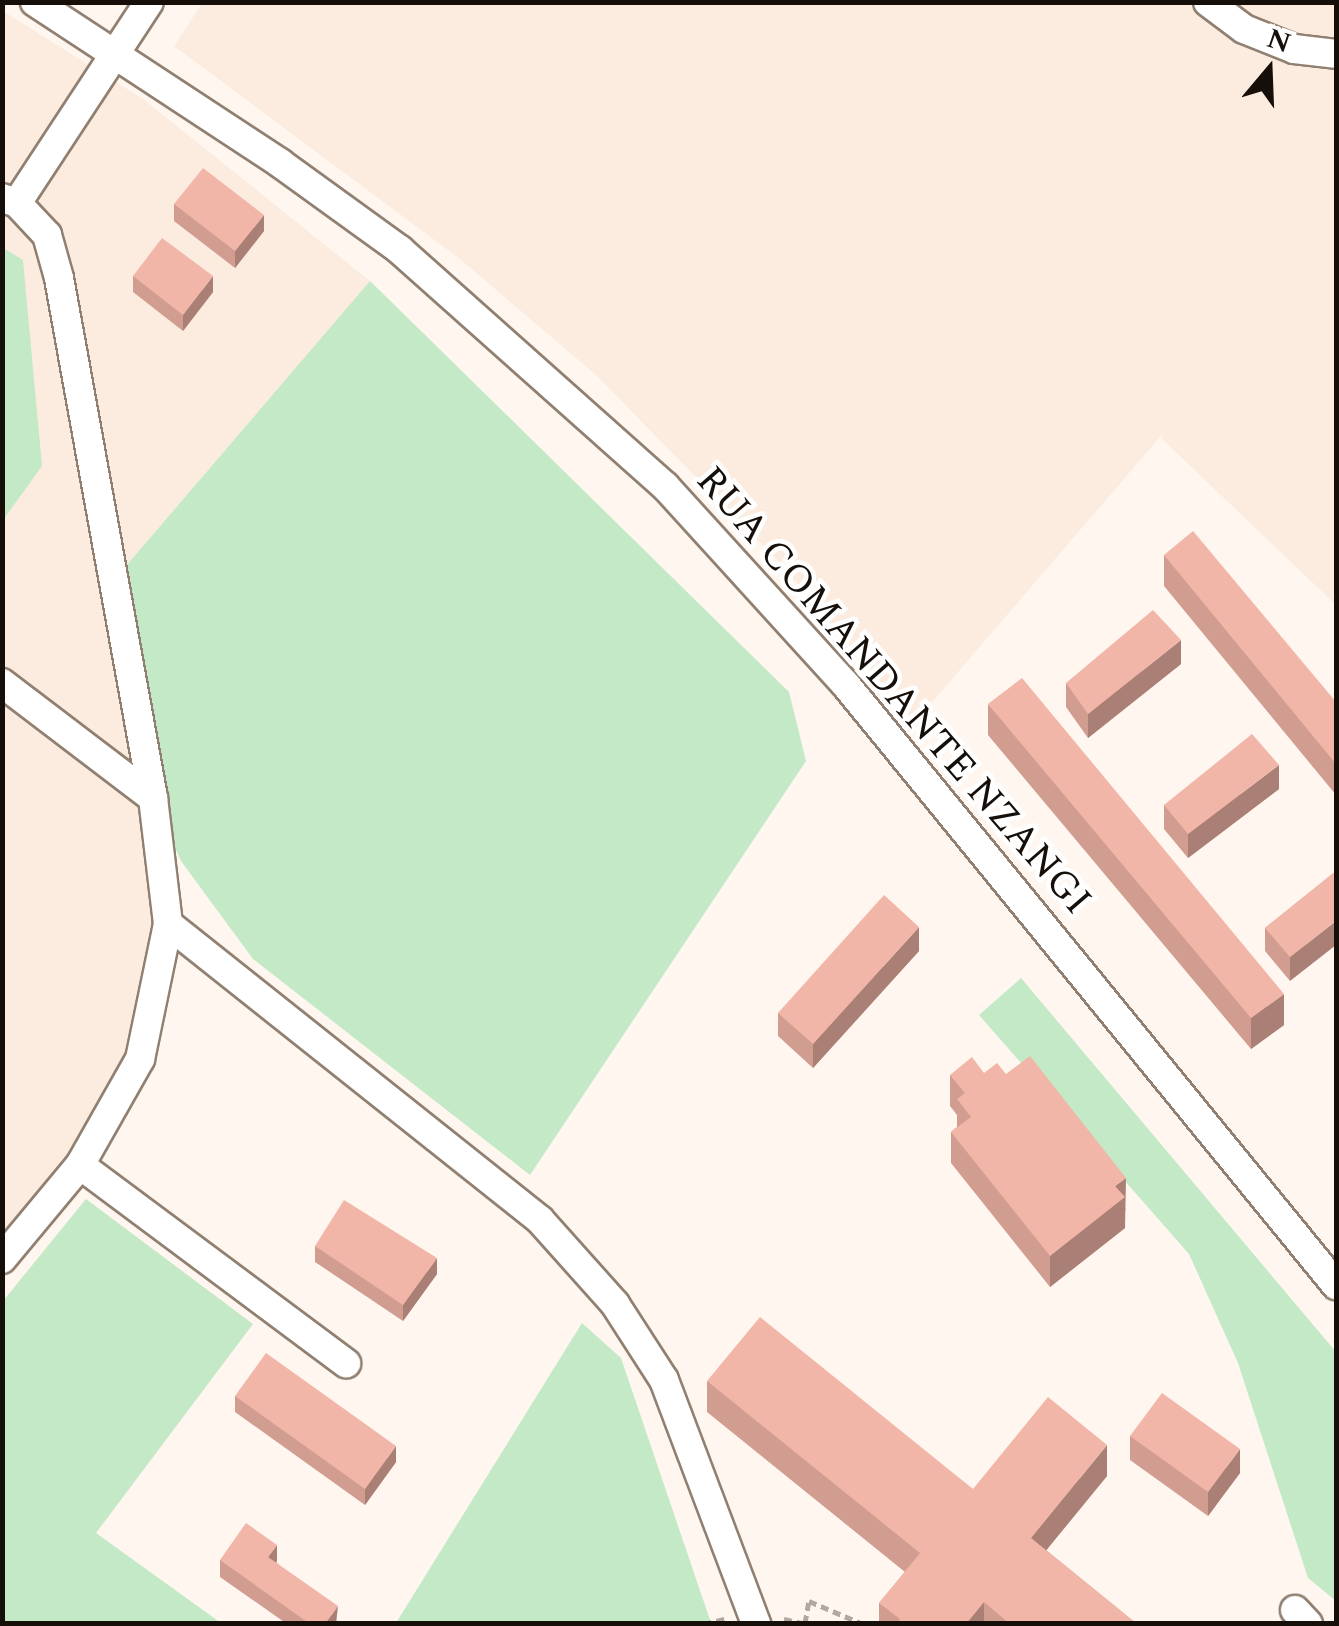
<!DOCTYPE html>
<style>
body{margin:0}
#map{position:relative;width:1339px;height:1626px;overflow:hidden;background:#fef6ef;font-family:Spectral,serif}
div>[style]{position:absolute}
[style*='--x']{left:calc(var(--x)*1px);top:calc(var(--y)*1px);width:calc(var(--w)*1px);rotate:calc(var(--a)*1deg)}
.built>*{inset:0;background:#fbecdf}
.green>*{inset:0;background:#c3e9c6}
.path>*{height:5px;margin-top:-2.5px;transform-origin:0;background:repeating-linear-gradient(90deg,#b0a8a2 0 8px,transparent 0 13px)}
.roads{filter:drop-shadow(2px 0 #918071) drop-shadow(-2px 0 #918071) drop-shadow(0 2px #918071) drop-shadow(0 -2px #918071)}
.minor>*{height:28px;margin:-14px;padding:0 14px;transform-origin:14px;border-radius:14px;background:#fff}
.wall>*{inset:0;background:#d09d90}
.shaded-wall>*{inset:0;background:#a97f76}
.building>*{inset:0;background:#f2b6a8}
span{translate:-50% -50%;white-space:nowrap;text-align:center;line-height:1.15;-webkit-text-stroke:9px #fff;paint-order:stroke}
.street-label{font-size:40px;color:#150e09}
.frame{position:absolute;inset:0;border:5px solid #150e09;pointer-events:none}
.north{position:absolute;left:1219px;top:20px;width:100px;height:100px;-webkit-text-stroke:8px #fff;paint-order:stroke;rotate:19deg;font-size:28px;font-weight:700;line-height:40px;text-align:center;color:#150e09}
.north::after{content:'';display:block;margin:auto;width:35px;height:45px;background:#150e09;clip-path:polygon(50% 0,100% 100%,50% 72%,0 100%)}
</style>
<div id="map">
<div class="built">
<div style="clip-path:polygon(203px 2px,1336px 3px,1336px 605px,1161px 438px,1167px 429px,915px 722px,780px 563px,596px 375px,460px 259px,174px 46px)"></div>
<div style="clip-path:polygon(3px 11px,143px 99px,370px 281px,114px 580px,168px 924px,140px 1059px,3px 1259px)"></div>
</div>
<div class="green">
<div style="clip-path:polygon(3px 248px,23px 260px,42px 466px,3px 520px)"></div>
<div style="clip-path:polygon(370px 281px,789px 692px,806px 761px,530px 1175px,253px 959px,181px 861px,153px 798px,114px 580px)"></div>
<div style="clip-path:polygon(1021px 978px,1336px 1352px,1336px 1601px,1308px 1578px,1238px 1363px,1189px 1254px,979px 1015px)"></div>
<div style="clip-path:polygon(86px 1199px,253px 1324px,96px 1533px,221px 1623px,3px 1623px,3px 1301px)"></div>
<div style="clip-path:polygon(582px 1323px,621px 1358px,711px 1623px,396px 1623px)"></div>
</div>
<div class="path">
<div style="--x:784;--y:1619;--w:23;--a:13"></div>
<div style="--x:805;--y:1623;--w:22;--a:-80"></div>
<div style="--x:809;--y:1601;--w:59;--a:23.1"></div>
<div style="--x:704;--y:1624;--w:21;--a:-14"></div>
</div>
<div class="roads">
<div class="minor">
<div style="--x:35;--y:2;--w:293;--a:33.3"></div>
<div style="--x:280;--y:163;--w:148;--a:35.9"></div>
<div style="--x:400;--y:250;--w:355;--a:41.7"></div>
<div style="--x:665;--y:486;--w:269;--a:47.7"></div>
<div style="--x:846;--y:685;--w:775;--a:50.76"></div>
<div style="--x:1208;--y:2;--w:45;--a:36.9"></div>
<div style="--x:1244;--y:29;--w:54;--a:21.8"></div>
<div style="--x:1294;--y:49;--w:42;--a:6.8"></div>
<div style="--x:2;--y:198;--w:16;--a:18"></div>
<div style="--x:17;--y:203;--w:44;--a:46.8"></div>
<div style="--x:47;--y:235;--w:45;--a:74.4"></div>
<div style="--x:59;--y:278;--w:528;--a:79.75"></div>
<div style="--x:153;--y:798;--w:127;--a:83.2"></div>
<div style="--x:168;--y:924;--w:138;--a:101.7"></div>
<div style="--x:140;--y:1059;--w:122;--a:119.5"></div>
<div style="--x:80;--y:1165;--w:122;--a:129.7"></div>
<div style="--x:17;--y:203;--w:240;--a:-56.7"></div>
<div style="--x:2;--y:683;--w:190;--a:37.3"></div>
<div style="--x:168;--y:924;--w:475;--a:38.5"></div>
<div style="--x:540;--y:1220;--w:113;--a:48.2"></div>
<div style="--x:615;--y:1304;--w:90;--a:57.2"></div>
<div style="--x:664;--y:1380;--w:261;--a:69.3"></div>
<div style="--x:80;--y:1165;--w:332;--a:36.7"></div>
<div style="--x:1295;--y:1610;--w:19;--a:47"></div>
</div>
</div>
<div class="wall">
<div style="clip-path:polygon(174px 204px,264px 231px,235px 268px,174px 221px)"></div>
<div style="clip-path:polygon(133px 276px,213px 292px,183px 331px,133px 292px)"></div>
<div style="clip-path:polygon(1164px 555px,1336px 702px,1336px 795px,1164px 586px)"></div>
<div style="clip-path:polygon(1181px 664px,1088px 738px,1066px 707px,1066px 683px)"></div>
<div style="clip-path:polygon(988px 704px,1284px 1025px,1251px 1049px,988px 735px)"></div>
<div style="clip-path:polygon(1279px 789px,1188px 858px,1164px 829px,1164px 805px)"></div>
<div style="clip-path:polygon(1336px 871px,1290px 981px,1265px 951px,1265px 928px)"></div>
<div style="clip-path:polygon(919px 951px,813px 1068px,778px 1036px,778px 1013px)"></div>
<div style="clip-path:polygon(984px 1073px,1126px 1209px,1125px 1210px,1125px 1228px,1050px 1287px,951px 1163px,951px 1132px,957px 1127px,957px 1115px,950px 1106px,950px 1075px)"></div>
<div style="clip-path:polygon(315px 1246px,437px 1274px,403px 1321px,315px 1262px)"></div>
<div style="clip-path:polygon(707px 1381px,973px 1489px,1107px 1476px,1046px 1550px,1137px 1624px,879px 1624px,879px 1603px,905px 1572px,707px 1412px)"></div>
<div style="clip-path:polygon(235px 1396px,396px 1462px,365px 1505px,235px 1412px)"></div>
<div style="clip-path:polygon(1130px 1436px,1240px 1473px,1208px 1516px,1130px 1460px)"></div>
<div style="clip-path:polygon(220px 1560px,277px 1561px,276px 1562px,338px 1622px,336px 1624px,287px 1624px,220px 1577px)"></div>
</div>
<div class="shaded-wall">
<div style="clip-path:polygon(264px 215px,264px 231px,235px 268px,235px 251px)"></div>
<div style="clip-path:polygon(213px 276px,213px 292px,183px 331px,183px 315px)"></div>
<div style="clip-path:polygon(1181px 640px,1181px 664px,1088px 738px,1088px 714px)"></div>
<div style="clip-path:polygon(1279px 765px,1279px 789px,1188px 858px,1188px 834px)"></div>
<div style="clip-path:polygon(1336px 921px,1336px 945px,1290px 981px,1290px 957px)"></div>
<div style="clip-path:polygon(919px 927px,919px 951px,813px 1068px,813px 1044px)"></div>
<div style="clip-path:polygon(1284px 994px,1284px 1025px,1251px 1049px,1251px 1018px)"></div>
<div style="clip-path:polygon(1126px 1178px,1125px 1228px,1050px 1287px,1050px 1256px,1115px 1186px)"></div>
<div style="clip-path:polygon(437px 1258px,437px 1274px,403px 1321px,403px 1305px)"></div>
<div style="clip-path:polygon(1107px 1445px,1107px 1476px,1031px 1569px,1031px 1538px)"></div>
<div style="clip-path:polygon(396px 1446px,396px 1462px,365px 1505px,365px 1489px)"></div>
<div style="clip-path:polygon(1240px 1449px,1240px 1473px,1208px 1516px,1208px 1492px)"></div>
<div style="clip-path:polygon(277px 1545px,277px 1561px,268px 1573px,268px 1557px)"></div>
<div style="clip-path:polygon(984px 1602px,984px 1624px,966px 1624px)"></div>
<div style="clip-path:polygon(338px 1606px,336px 1624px,325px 1624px)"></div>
</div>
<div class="building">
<div style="clip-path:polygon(203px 168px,264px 215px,235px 251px,174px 204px)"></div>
<div style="clip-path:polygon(162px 238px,213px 276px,183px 315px,133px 276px)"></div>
<div style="clip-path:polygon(1193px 531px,1336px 702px,1336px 764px,1164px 555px)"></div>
<div style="clip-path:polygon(1153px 610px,1181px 640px,1088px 714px,1066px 683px)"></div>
<div style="clip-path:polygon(1022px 678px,1284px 994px,1251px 1018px,988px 704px)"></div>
<div style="clip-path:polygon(1252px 734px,1279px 765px,1188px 834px,1164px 805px)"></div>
<div style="clip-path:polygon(1336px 871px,1336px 921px,1290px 957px,1265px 928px)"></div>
<div style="clip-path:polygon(884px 895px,919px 927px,813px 1044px,778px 1013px)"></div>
<div style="clip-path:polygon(1030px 1056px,1126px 1178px,1115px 1186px,1125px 1197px,1050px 1256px,951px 1132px,971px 1117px,957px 1099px,965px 1093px,950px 1075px,972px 1057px,984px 1073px,997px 1063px,1006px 1074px)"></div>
<div style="clip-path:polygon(344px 1200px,437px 1258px,403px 1305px,315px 1246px)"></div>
<div style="clip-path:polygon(760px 1317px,973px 1489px,1048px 1397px,1107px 1445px,1031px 1538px,1137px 1624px,1010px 1624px,984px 1602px,966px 1624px,897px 1624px,900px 1619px,879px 1603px,920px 1553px,707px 1381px)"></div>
<div style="clip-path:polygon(266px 1353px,396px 1446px,365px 1489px,235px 1396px)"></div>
<div style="clip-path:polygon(1162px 1393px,1240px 1449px,1208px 1492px,1130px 1436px)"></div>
<div style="clip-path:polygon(246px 1523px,277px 1545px,268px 1557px,338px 1606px,325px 1624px,310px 1624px,220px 1560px)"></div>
</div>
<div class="street-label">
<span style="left:893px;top:691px;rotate:49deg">RUA COMANDANTE NZANGI</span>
</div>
<div class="frame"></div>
<div class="north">N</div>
</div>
